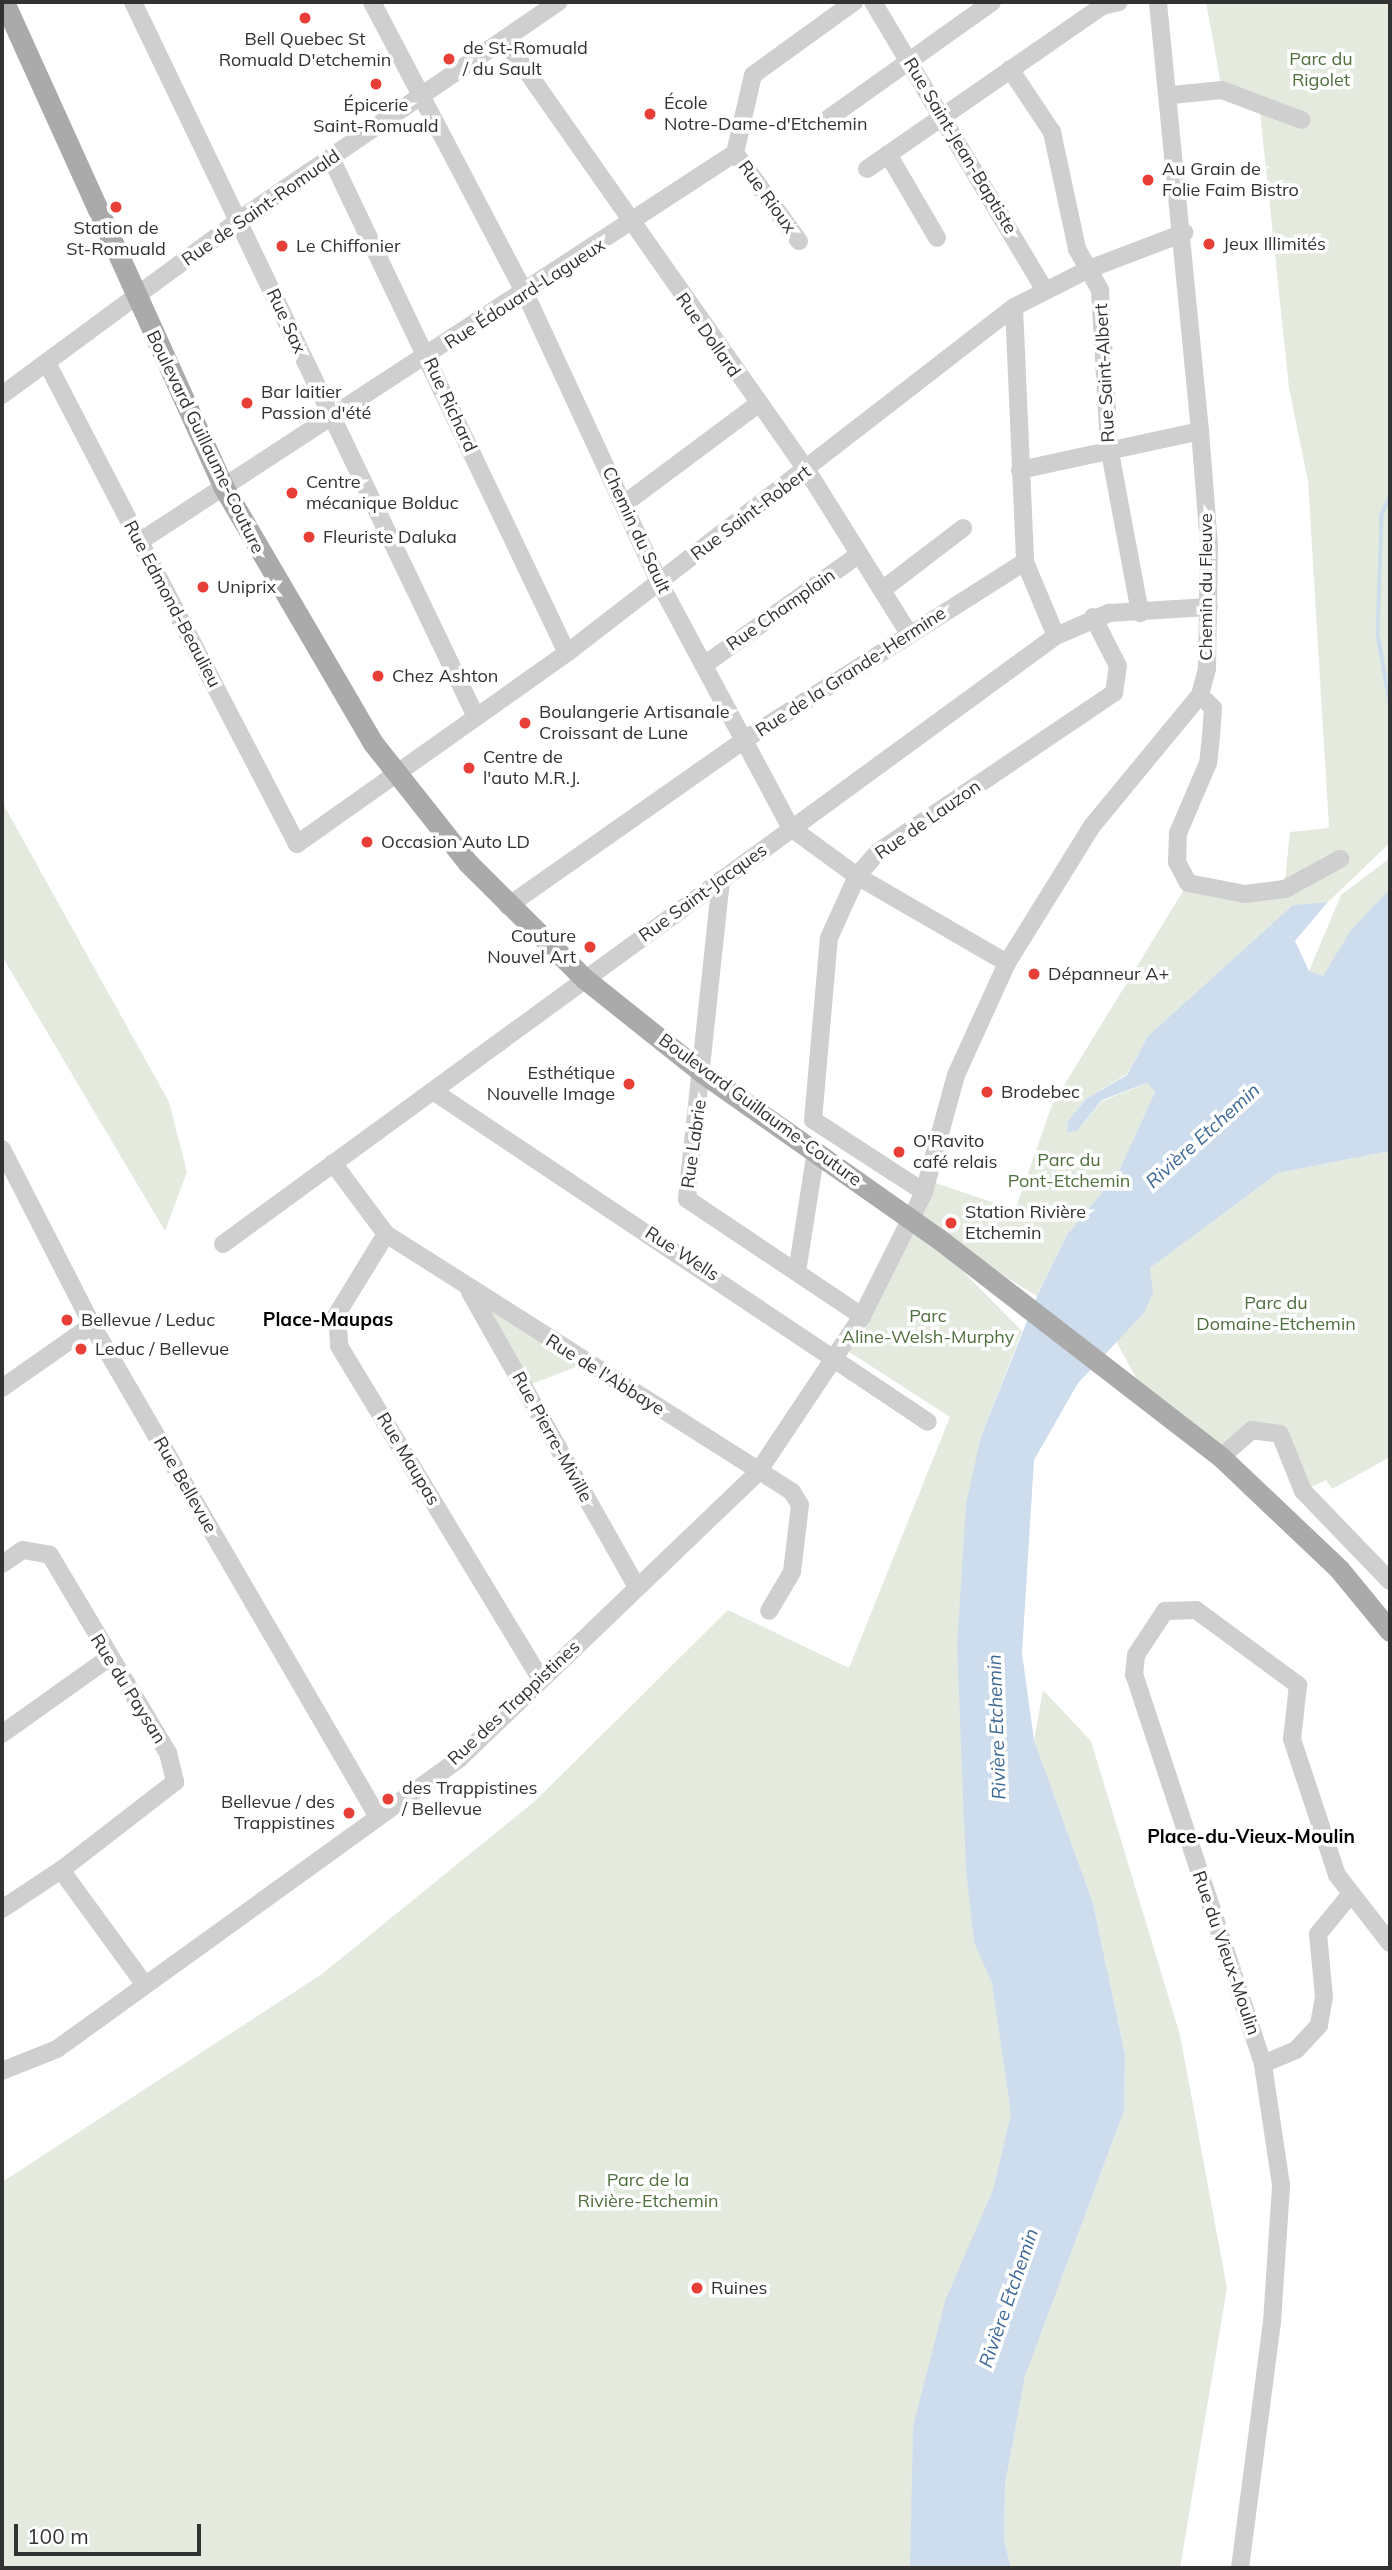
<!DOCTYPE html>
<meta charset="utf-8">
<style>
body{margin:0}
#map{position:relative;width:1392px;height:2570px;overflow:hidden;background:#fff;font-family:Mulish,sans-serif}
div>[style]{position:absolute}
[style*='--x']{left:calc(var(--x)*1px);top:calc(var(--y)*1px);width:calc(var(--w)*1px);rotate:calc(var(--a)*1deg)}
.green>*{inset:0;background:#e4ebde}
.water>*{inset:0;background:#ceddee}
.stream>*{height:3.5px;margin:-1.75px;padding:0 1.75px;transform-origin:1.75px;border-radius:1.75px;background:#ceddee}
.minor>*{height:18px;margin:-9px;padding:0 9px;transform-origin:9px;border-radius:9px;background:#cfcfcf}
.major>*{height:21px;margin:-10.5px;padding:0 10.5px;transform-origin:10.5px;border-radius:10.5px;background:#aaa}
.dots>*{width:19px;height:19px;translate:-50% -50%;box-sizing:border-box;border:4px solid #fff;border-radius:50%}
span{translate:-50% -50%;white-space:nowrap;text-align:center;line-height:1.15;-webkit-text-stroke:7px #fff;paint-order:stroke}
.poi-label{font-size:18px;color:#323232}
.left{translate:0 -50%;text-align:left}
.right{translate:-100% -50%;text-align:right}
.park-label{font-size:18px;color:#4f6f3e}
.street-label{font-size:18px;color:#323232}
.water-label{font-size:19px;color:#3e6996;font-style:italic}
.neighbourhood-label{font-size:19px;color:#000;font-weight:700}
.frame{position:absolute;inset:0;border:4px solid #323232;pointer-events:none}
.scale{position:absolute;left:14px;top:2524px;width:187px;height:32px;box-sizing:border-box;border:4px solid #323232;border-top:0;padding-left:9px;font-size:21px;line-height:24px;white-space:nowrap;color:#323232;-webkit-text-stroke:5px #fff;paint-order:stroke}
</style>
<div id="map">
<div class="green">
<div style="clip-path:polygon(1206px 2px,1390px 2px,1390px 843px,1328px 902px,1293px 906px,1148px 1036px,1127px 1074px,1086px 1099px,1068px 1121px,1067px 1133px,1077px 1131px,1102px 1101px,1148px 1083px,1155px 1092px,1118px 1173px,1067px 1235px,1037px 1296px,911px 1219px,1022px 1331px,981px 1436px,993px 1598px,1056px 2028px,960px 2568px,2px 2568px,2px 2182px,322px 1974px,535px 1801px,728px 1610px,849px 1668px,950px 1417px,843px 1348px,927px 1180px,1015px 1210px,1052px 1105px,1188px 883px,1284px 889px,1290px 832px,1329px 828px,1308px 481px,1289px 388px,1259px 103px,1222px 90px)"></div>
<div style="clip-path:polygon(2px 802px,169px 1102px,187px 1172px,165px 1231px,2px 956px)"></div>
<div style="clip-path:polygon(1390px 858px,1390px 889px,1323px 976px,1309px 971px,1341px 895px)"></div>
<div style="clip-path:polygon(1390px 1151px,1390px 1457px,1332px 1489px,1326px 1480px,1303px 1491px,1267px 1428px,1228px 1462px,1149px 1401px,1117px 1343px,1150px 1268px,1278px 1173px)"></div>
<div style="clip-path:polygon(469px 1289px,586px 1363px,524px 1387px)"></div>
<div style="clip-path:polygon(1043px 1690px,1091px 1741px,1180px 2035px,1227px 2288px,1180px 2568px,1011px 2568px,1004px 2540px,1005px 2485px,1025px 2375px,1124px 2111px,1125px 2054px,1093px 1903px,1034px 1741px)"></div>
</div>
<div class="water">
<div style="clip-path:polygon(1390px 889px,1390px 1151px,1278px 1173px,1150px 1268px,1153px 1293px,1144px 1313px,1078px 1383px,1034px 1460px,1022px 1653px,1034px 1740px,1093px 1903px,1125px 2054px,1124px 2111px,1025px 2376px,1005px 2485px,1004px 2540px,1011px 2568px,910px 2568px,913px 2427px,945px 2301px,993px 2190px,1011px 2114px,992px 1983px,974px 1942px,966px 1870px,957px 1646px,966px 1504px,981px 1436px,1037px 1296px,1067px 1235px,1118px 1173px,1155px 1092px,1147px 1083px,1102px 1100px,1077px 1131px,1067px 1133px,1068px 1121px,1086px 1099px,1127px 1075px,1148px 1036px,1293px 905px,1328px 902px,1295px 941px,1309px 971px,1323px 976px,1351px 930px)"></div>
</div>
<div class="stream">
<div style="--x:1390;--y:497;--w:20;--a:114"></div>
<div style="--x:1382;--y:515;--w:119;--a:91.9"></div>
<div style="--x:1378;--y:634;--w:70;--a:80.1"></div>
</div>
<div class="minor">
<div style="--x:133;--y:2;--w:791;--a:64.37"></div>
<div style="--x:372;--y:2;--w:329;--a:62.3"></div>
<div style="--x:525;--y:293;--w:319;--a:65.1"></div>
<div style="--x:659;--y:582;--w:279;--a:61.8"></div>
<div style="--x:791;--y:828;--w:82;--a:36"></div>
<div style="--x:857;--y:876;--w:173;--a:30.1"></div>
<div style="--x:873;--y:2;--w:336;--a:59.2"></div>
<div style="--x:504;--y:39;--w:529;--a:54.93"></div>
<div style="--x:808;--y:472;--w:189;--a:58"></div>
<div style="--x:1010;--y:69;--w:76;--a:56.3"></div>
<div style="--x:1052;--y:132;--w:120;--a:77.9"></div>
<div style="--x:1077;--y:249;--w:47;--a:60.7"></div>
<div style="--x:1100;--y:290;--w:157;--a:86.7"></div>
<div style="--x:1109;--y:447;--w:169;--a:79.4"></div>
<div style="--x:1172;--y:95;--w:50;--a:-5.7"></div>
<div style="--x:1222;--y:90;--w:85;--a:20.6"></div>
<div style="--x:829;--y:118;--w:200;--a:-35.4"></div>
<div style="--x:735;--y:153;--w:109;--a:54"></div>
<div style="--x:888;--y:154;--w:97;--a:59.7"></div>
<div style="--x:331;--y:158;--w:548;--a:64.51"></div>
<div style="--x:867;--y:169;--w:286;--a:-34.7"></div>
<div style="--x:1102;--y:6;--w:17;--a:-13"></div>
<div style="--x:1014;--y:307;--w:255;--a:87.5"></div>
<div style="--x:1025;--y:562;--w:80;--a:67.3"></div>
<div style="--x:47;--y:363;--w:542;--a:62.54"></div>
<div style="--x:297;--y:844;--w:331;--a:-35.3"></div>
<div style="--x:567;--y:653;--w:565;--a:-37.74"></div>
<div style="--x:1014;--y:307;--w:84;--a:-26.9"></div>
<div style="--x:1089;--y:269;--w:102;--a:-20.8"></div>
<div style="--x:2;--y:395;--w:295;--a:-36.4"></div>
<div style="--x:239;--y:220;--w:387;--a:-34.3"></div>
<div style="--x:1020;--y:470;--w:184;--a:-12.2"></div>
<div style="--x:624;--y:504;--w:166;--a:-36.7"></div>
<div style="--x:139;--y:542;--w:712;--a:-33.13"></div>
<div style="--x:735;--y:153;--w:80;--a:-77"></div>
<div style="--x:753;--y:75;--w:125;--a:-35.9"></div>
<div style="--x:882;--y:590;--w:102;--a:-37.4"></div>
<div style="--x:704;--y:665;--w:189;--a:-35.5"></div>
<div style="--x:1200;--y:695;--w:18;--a:45"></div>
<div style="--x:1213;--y:708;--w:28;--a:94"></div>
<div style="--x:1211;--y:736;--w:27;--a:96"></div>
<div style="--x:1208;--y:763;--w:76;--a:113.2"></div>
<div style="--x:1178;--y:833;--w:29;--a:92"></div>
<div style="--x:1177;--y:862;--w:24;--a:62"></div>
<div style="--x:1188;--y:883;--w:58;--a:10.9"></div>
<div style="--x:1245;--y:894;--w:40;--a:-7.1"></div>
<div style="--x:1285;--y:889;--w:63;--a:-28.6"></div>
<div style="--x:721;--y:880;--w:321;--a:96.1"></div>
<div style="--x:687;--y:1199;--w:211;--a:33.8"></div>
<div style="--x:508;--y:906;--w:289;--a:-35.1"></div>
<div style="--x:744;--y:740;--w:333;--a:-32.4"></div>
<div style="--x:433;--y:1091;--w:595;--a:33.77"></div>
<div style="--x:2;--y:1149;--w:198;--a:62.9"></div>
<div style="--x:92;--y:1325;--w:569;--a:59.83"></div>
<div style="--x:333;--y:1163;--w:89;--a:53.3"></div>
<div style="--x:386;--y:1234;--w:481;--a:32.4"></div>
<div style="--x:792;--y:1492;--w:15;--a:58"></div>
<div style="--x:800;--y:1505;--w:67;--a:96.8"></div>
<div style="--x:792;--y:1572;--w:45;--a:120.5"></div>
<div style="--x:924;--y:1192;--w:132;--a:-147"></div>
<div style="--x:813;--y:1120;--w:183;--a:-85"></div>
<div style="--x:829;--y:938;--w:68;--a:-65.7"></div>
<div style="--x:857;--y:876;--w:32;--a:-49"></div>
<div style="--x:878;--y:852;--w:285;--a:-34"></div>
<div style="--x:1114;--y:693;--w:27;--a:-82"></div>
<div style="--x:1118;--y:666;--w:55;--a:-117"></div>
<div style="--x:386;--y:1234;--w:94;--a:121.5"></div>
<div style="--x:337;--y:1314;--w:32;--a:86"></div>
<div style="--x:339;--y:1346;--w:389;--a:58.8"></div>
<div style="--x:223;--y:1244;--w:1031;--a:-36.13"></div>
<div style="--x:1056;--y:636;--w:58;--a:-23.5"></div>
<div style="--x:1109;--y:613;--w:100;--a:-3.4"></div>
<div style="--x:797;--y:1272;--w:123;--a:-81.1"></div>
<div style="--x:470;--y:1292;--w:337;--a:60.5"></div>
<div style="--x:2;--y:1388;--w:110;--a:-35"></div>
<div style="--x:1221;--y:1457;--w:41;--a:-41.1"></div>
<div style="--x:1252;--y:1430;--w:28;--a:8"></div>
<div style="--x:1280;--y:1434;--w:61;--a:68"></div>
<div style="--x:1303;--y:1491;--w:125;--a:46"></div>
<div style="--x:2;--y:1564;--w:25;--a:-34"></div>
<div style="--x:23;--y:1550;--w:27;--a:10"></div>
<div style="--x:50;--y:1555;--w:230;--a:59.2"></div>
<div style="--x:168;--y:1753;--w:30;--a:76"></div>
<div style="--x:175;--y:1782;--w:144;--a:142.3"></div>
<div style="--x:61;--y:1870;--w:141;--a:53.9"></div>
<div style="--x:2;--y:1734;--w:129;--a:-35.5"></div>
<div style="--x:2;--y:1909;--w:71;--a:-33.5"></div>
<div style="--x:1263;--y:2064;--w:36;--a:-23"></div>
<div style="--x:1296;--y:2050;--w:34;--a:-47"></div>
<div style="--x:1319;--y:2025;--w:28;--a:-80"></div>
<div style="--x:1324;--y:1997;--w:63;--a:-95.4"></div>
<div style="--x:1318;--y:1934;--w:50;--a:-50.6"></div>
<div style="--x:2;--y:2071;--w:59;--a:-21.8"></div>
<div style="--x:57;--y:2049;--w:497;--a:-35.8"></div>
<div style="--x:460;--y:1758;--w:413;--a:-43.8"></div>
<div style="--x:758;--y:1472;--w:187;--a:-56.3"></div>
<div style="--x:862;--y:1316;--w:139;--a:-63.4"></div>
<div style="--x:924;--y:1192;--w:121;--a:-74.7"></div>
<div style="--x:956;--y:1075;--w:123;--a:-65.5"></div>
<div style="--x:1007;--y:963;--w:161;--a:-58.2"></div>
<div style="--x:1092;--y:826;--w:170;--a:-50.5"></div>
<div style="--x:1200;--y:695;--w:28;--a:-75"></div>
<div style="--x:1207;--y:668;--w:123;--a:-89.1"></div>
<div style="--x:1209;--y:545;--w:114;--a:-94.5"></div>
<div style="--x:1200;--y:431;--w:431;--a:-95.6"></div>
<div style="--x:1240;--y:2568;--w:248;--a:-82.6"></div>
<div style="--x:1272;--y:2322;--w:137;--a:-86.2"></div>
<div style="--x:1281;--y:2185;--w:122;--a:-98.5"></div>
<div style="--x:1263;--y:2064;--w:410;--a:-108.3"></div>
<div style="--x:1134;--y:1675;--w:20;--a:-84"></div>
<div style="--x:1136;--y:1655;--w:53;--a:-56.6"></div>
<div style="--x:1165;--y:1611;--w:31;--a:-2"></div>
<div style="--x:1196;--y:1610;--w:127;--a:36.3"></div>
<div style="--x:1298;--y:1685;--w:54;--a:96.3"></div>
<div style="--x:1292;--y:1739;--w:143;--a:71.7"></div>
<div style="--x:1337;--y:1875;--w:86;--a:52.1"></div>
</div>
<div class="major">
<div style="--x:4;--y:2;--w:533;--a:65.64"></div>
<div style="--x:224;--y:488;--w:295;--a:59.7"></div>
<div style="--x:373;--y:743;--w:153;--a:51.6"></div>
<div style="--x:468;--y:863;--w:165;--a:44.8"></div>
<div style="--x:585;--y:979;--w:152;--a:38.6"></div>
<div style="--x:704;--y:1074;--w:287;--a:35.1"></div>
<div style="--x:939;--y:1239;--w:356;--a:37.7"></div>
<div style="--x:1221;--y:1457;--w:163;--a:43.5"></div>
<div style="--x:1339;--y:1569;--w:80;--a:50.6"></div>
</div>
<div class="dots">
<div style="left:305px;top:18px;background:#e73f37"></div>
<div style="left:449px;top:59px;background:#e73f37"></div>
<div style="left:376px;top:84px;background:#e73f37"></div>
<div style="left:650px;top:114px;background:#e73f37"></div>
<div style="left:1148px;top:180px;background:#e73f37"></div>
<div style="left:116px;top:207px;background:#e73f37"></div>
<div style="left:1209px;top:244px;background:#e73f37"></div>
<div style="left:282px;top:246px;background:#e73f37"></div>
<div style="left:247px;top:403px;background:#e73f37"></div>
<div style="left:292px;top:493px;background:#e73f37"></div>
<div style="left:309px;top:537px;background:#e73f37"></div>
<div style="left:203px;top:587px;background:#e73f37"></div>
<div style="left:378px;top:676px;background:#e73f37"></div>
<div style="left:525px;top:723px;background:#e73f37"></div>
<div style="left:469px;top:768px;background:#e73f37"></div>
<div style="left:367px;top:842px;background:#e73f37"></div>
<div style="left:590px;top:947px;background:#e73f37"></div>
<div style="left:1034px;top:974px;background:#e73f37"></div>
<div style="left:629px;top:1084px;background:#e73f37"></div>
<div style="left:987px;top:1092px;background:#e73f37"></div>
<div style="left:899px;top:1152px;background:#e73f37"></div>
<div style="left:951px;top:1223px;background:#e73f37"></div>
<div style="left:67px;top:1320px;background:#e73f37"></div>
<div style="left:81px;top:1349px;background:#e73f37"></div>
<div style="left:388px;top:1799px;background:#e73f37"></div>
<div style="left:349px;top:1813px;background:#e73f37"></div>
<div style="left:697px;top:2288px;background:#e73f37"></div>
</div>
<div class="poi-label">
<span style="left:305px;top:50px">Bell Quebec St<br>Romuald D'etchemin</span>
<span class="left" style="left:463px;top:59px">de St-Romuald<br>/ du Sault</span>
<span class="left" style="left:664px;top:114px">École<br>Notre-Dame-d'Etchemin</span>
<span style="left:376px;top:116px">Épicerie<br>Saint-Romuald</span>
<span class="left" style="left:1162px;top:180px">Au Grain de<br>Folie Faim Bistro</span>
<span style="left:116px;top:239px">Station de<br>St-Romuald</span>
<span class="left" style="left:1223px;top:244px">Jeux Illimités</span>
<span class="left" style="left:296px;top:246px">Le Chiffonier</span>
<span class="left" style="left:261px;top:403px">Bar laitier<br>Passion d'été</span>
<span class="left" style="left:306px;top:493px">Centre<br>mécanique Bolduc</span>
<span class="left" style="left:323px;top:537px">Fleuriste Daluka</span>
<span class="left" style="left:217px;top:587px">Uniprix</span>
<span class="left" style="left:392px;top:676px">Chez Ashton</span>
<span class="left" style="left:539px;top:723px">Boulangerie Artisanale<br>Croissant de Lune</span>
<span class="left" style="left:483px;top:768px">Centre de<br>l'auto M.R.J.</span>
<span class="left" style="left:381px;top:842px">Occasion Auto LD</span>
<span class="right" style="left:576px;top:947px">Couture<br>Nouvel Art</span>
<span class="left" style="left:1048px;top:974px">Dépanneur A+</span>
<span class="right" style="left:615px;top:1084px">Esthétique<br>Nouvelle Image</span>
<span class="left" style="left:1001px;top:1092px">Brodebec</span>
<span class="left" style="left:913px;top:1152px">O'Ravito<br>café relais</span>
<span class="left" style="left:965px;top:1223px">Station Rivière<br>Etchemin</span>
<span class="left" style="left:81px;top:1320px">Bellevue / Leduc</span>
<span class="left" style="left:95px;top:1349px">Leduc / Bellevue</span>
<span class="left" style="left:402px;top:1799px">des Trappistines<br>/ Bellevue</span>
<span class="right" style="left:335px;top:1813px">Bellevue / des<br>Trappistines</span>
<span class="left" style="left:711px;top:2288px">Ruines</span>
</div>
<div class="park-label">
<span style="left:1321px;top:70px">Parc du<br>Rigolet</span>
<span style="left:1069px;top:1171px">Parc du<br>Pont-Etchemin</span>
<span style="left:1276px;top:1314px">Parc du<br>Domaine-Etchemin</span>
<span style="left:928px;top:1327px">Parc<br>Aline-Welsh-Murphy</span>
<span style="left:648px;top:2191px">Parc de la<br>Rivière-Etchemin</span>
</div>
<div class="street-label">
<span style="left:960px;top:146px;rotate:59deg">Rue Saint-Jean-Baptiste</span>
<span style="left:767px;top:197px;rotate:54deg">Rue Rioux</span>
<span style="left:261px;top:208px;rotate:-35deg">Rue de Saint-Romuald</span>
<span style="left:525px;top:294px;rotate:-33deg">Rue Édouard-Lagueux</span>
<span style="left:286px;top:321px;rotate:65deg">Rue Sax</span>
<span style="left:708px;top:335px;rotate:55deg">Rue Dollard</span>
<span style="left:1105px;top:373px;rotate:-93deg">Rue Saint-Albert</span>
<span style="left:450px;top:405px;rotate:65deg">Rue Richard</span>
<span style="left:205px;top:442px;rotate:64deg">Boulevard Guillaume-Couture</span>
<span style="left:751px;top:513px;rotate:-37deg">Rue Saint-Robert</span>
<span style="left:636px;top:530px;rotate:65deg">Chemin du Sault</span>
<span style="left:1206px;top:587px;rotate:-90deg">Chemin du Fleuve</span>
<span style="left:172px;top:604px;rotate:62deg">Rue Edmond-Beaulieu</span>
<span style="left:781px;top:610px;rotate:-35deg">Rue Champlain</span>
<span style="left:851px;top:672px;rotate:-33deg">Rue de la Grande-Hermine</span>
<span style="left:928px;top:820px;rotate:-35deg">Rue de Lauzon</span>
<span style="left:703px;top:893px;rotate:-36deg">Rue Saint-Jacques</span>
<span style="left:760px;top:1110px;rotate:36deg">Boulevard Guillaume-Couture</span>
<span style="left:694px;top:1144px;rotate:-82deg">Rue Labrie</span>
<span style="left:682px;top:1254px;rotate:33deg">Rue Wells</span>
<span style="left:605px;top:1375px;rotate:32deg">Rue de l'Abbaye</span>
<span style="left:552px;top:1437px;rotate:61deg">Rue Pierre-Miville</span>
<span style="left:408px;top:1459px;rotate:59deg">Rue Maupas</span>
<span style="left:185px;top:1485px;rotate:60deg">Rue Bellevue</span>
<span style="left:128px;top:1689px;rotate:58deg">Rue du Paysan</span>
<span style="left:514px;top:1703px;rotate:-43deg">Rue des Trappistines</span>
<span style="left:1226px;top:1953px;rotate:71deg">Rue du Vieux-Moulin</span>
</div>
<div class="water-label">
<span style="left:1203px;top:1136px;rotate:-42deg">Rivière Etchemin</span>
<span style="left:997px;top:1727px;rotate:-92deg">Rivière Etchemin</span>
<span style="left:1009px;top:2298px;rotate:-71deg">Rivière Etchemin</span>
</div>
<div class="neighbourhood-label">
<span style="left:328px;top:1320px">Place-Maupas</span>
<span style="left:1251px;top:1837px">Place-du-Vieux-Moulin</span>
</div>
<div class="frame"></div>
<div class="scale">100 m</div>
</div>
